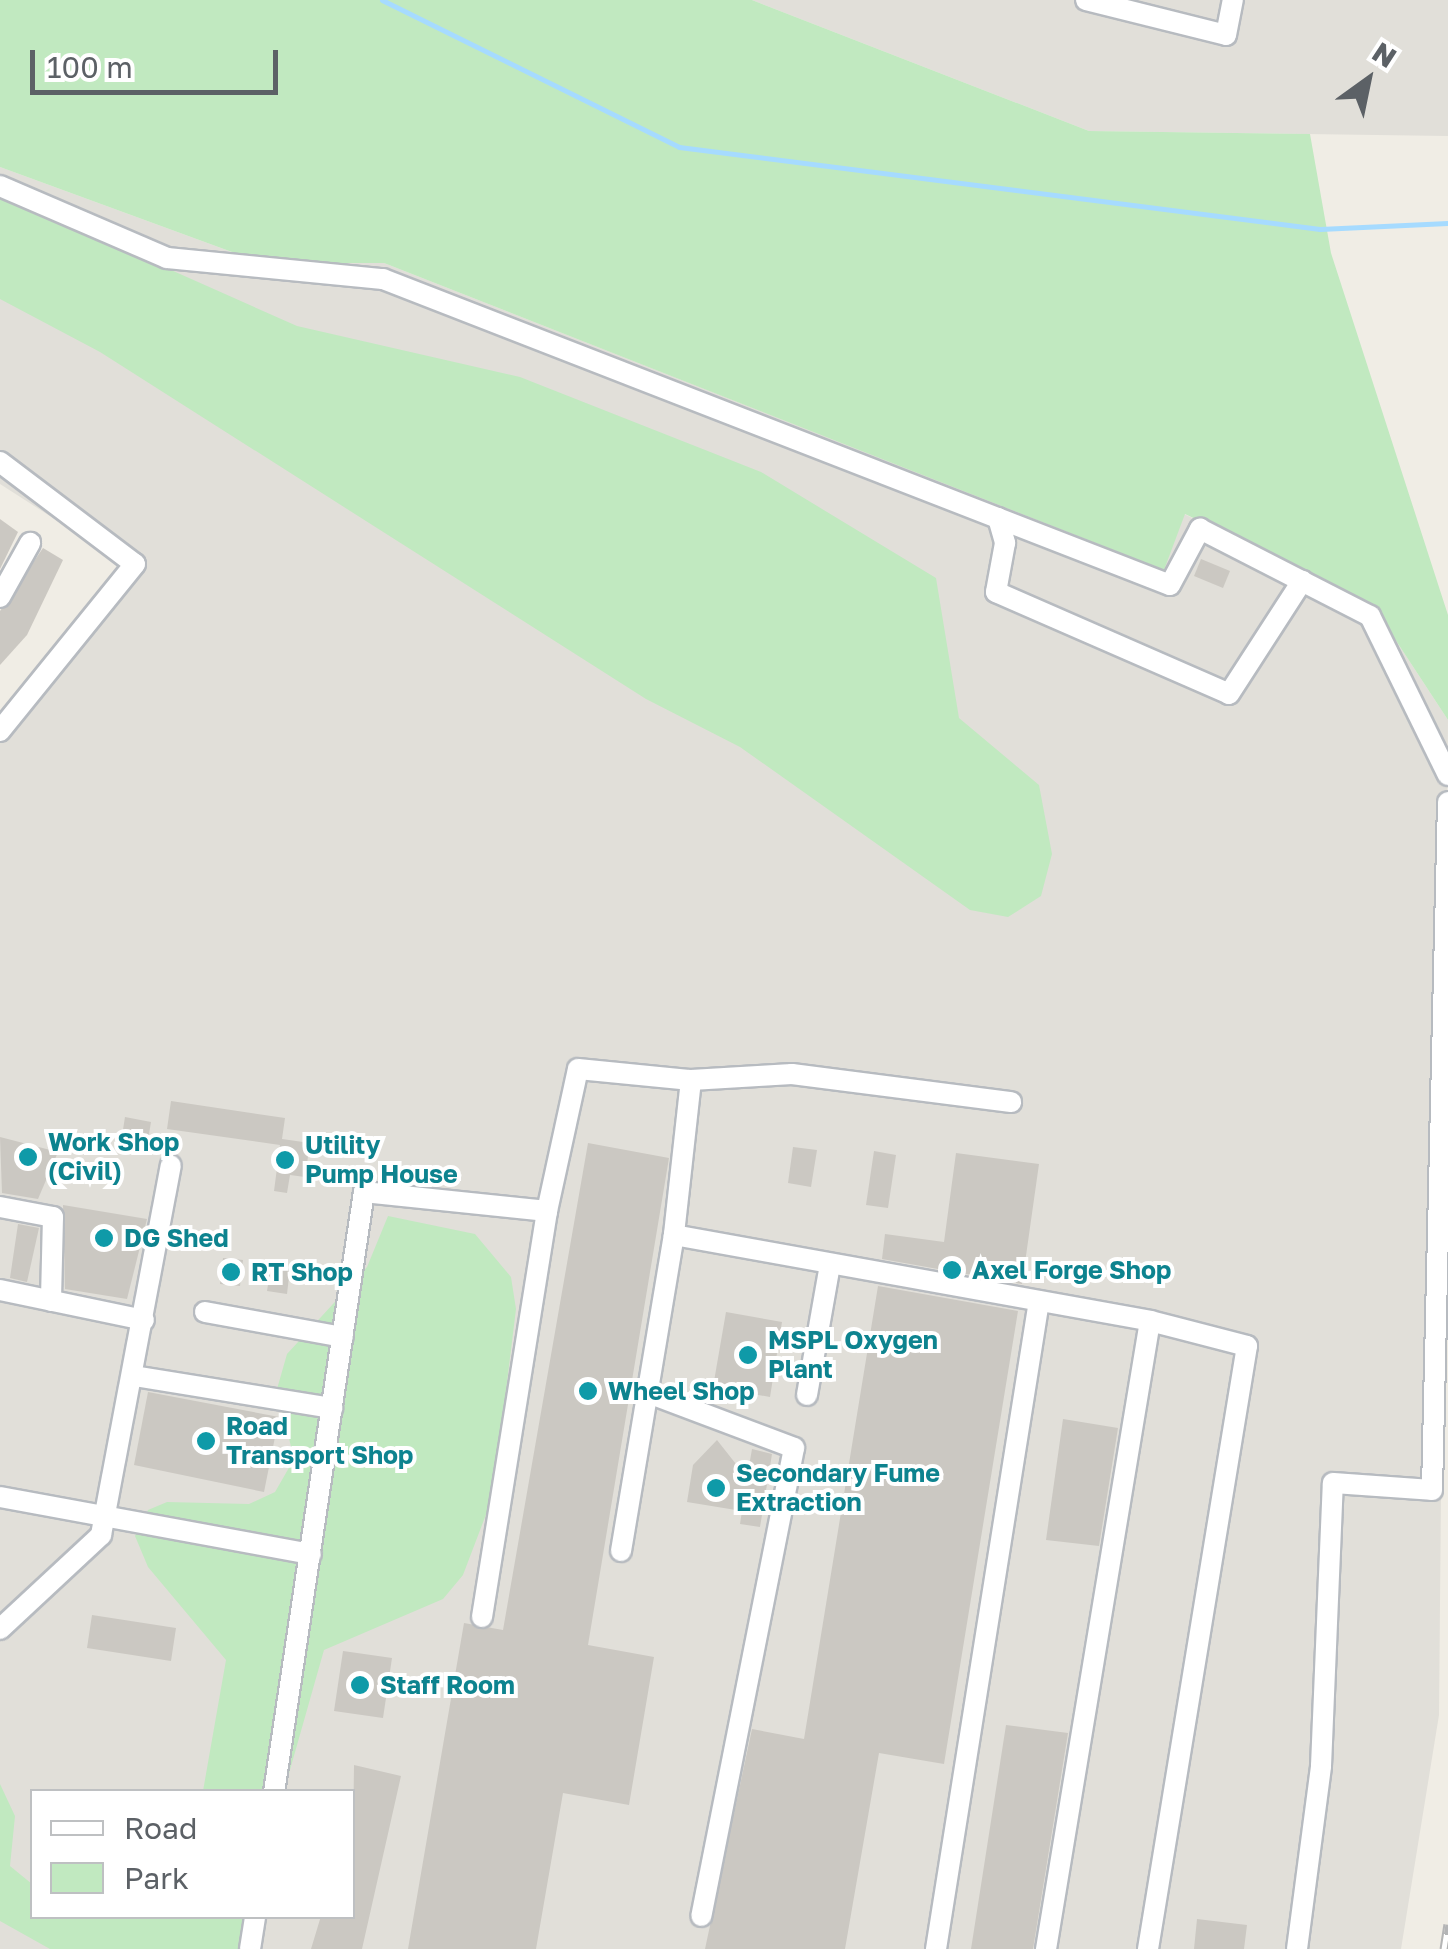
<!DOCTYPE html>
<style>
body{margin:0}
#map{position:relative;width:1448px;height:1949px;overflow:hidden;background:#f0ede5;font-family:"Golos Text",sans-serif}
div>[style]{position:absolute}
[style*='--x']{left:calc(var(--x)*1px);top:calc(var(--y)*1px);width:calc(var(--w)*1px);rotate:calc(var(--a)*1deg)}
.industrial>*{inset:0;background:#e1dfd9}
.green>*{inset:0;background:#c1e9c0}
.stream>*{height:5px;margin:-2.5px;padding:0 2.5px;transform-origin:2.5px;border-radius:2.5px;background:#a6dbff}
.building>*{inset:0;background:#cbc8c2}
.roads{filter:drop-shadow(2px 0 #b7bbc0) drop-shadow(-2px 0 #b7bbc0) drop-shadow(0 2px #b7bbc0) drop-shadow(0 -2px #b7bbc0)}
.minor>*{height:20px;margin:-10px;padding:0 10px;transform-origin:10px;border-radius:10px;background:#fff}
.rail>*{height:9px;margin-top:-4.5px;transform-origin:0;background:repeating-linear-gradient(90deg,#fff 0 15px,#b4b5b6 0 30px);box-sizing:border-box;border-block:2px solid #b4b5b6}
.dots>*{width:28px;height:28px;translate:-50% -50%;box-sizing:border-box;border:5px solid #fff;border-radius:50%}
span{translate:-50% -50%;white-space:nowrap;text-align:center;line-height:1.15;-webkit-text-stroke:8px #fff;paint-order:stroke}
.culture-label{font-size:25px;color:#0d838f;font-weight:700}
.left{translate:0 -50%;text-align:left}
.legend{position:absolute;left:30px;top:1789px;width:325px;height:130px;box-sizing:border-box;background:#fff;border:2px solid #bec0c2;margin:0;padding:12px 18px;list-style:none;font-size:30px;color:#5c6166}
.legend li{display:flex;align-items:center;gap:20px;height:50px}
.legend b{width:50px;border:2px solid #bec0c2}
.north{position:absolute;left:1318px;top:30px;width:100px;height:100px;-webkit-text-stroke:8px #fff;paint-order:stroke;rotate:33deg;font-size:28px;font-weight:700;line-height:40px;text-align:center;color:#5c6166}
.north::after{content:'';display:block;margin:auto;width:35px;height:45px;background:#5c6166;clip-path:polygon(50% 0,100% 100%,50% 72%,0 100%)}
.scale{position:absolute;left:30px;top:50px;width:248px;height:45px;box-sizing:border-box;border:5px solid #5c6166;border-top:0;padding-left:12px;font-size:30px;line-height:35px;white-space:nowrap;color:#5c6166;-webkit-text-stroke:8px #fff;paint-order:stroke}
</style>
<div id="map">
<div class="industrial">
<div style="clip-path:polygon(752px 0,1448px 0,1448px 136px,1089px 131px)"></div>
<div style="clip-path:polygon(evenodd,0 167px,262px 263px,384px 263px,1163px 569px,1184px 514px,1372px 604px,1448px 720px,1439px 1715px,1401px 1949px,0 1949px,0 714px,123px 563px,0 484px,0 167px,32px 1792px,352px 1792px,352px 1916px,32px 1916px,32px 1792px)"></div>
</div>
<div class="green">
<div style="clip-path:polygon(0 0,752px 0,1089px 131px,1310px 134px,1331px 253px,1448px 615px,1448px 720px,1372px 604px,1185px 514px,1164px 570px,384px 263px,262px 263px,0 167px)"></div>
<div style="clip-path:polygon(0 194px,297px 326px,520px 377px,761px 472px,936px 578px,959px 718px,1039px 785px,1052px 854px,1041px 896px,1008px 917px,970px 910px,740px 747px,646px 699px,100px 352px,0 299px)"></div>
<div style="clip-path:polygon(388px 1216px,475px 1234px,511px 1277px,516px 1309px,493px 1496px,463px 1575px,443px 1599px,324px 1650px,284px 1791px,203px 1791px,226px 1660px,148px 1567px,135px 1536px,148px 1510px,167px 1502px,249px 1504px,275px 1492px,294px 1459px,277px 1389px,287px 1354px,367px 1267px)"></div>
<div style="clip-path:polygon(0 1784px,15px 1816px,10px 1866px,32px 1884px,32px 1916px,256px 1917px,247px 1949px,50px 1949px,0 1921px)"></div>
</div>
<div class="stream">
<div style="--x:382;--y:0;--w:331;--a:26.3"></div>
<div style="--x:679;--y:147;--w:646;--a:7.29"></div>
<div style="--x:1320;--y:229;--w:128;--a:-2.7"></div>
</div>
<div class="building">
<div style="clip-path:polygon(0 519px,18px 532px,0 569px)"></div>
<div style="clip-path:polygon(43px 548px,63px 560px,27px 635px,0 665px,0 611px)"></div>
<div style="clip-path:polygon(1201px 559px,1230px 571px,1223px 588px,1194px 576px)"></div>
<div style="clip-path:polygon(171px 1101px,285px 1118px,282px 1139px,310px 1143px,305px 1177px,290px 1175px,287px 1193px,274px 1191px,280px 1145px,167px 1129px)"></div>
<div style="clip-path:polygon(125px 1117px,151px 1122px,148px 1140px,122px 1136px)"></div>
<div style="clip-path:polygon(0 1137px,58px 1152px,38px 1199px,2px 1193px)"></div>
<div style="clip-path:polygon(588px 1143px,669px 1158px,588px 1645px,654px 1657px,629px 1805px,563px 1793px,536px 1949px,408px 1949px,464px 1623px,503px 1630px)"></div>
<div style="clip-path:polygon(793px 1147px,817px 1150px,811px 1187px,788px 1183px)"></div>
<div style="clip-path:polygon(874px 1151px,896px 1155px,888px 1208px,866px 1205px)"></div>
<div style="clip-path:polygon(956px 1153px,1039px 1164px,1022px 1284px,882px 1259px,885px 1234px,944px 1242px)"></div>
<div style="clip-path:polygon(63px 1205px,147px 1219px,127px 1299px,65px 1289px)"></div>
<div style="clip-path:polygon(18px 1224px,39px 1228px,27px 1282px,10px 1278px)"></div>
<div style="clip-path:polygon(223px 1258px,243px 1260px,240px 1286px,220px 1284px)"></div>
<div style="clip-path:polygon(271px 1266px,290px 1268px,287px 1294px,267px 1291px)"></div>
<div style="clip-path:polygon(878px 1286px,1018px 1311px,944px 1764px,879px 1753px,845px 1949px,705px 1949px,752px 1729px,804px 1739px)"></div>
<div style="clip-path:polygon(726px 1312px,782px 1322px,770px 1397px,713px 1387px)"></div>
<div style="clip-path:polygon(148px 1392px,279px 1417px,264px 1492px,134px 1465px)"></div>
<div style="clip-path:polygon(1063px 1419px,1118px 1428px,1099px 1546px,1046px 1540px)"></div>
<div style="clip-path:polygon(717px 1440px,747px 1478px,752px 1449px,772px 1454px,760px 1527px,740px 1524px,742px 1511px,687px 1502px,693px 1465px)"></div>
<div style="clip-path:polygon(92px 1615px,176px 1628px,171px 1661px,87px 1648px)"></div>
<div style="clip-path:polygon(343px 1651px,392px 1658px,383px 1718px,334px 1711px)"></div>
<div style="clip-path:polygon(1006px 1725px,1068px 1733px,1033px 1949px,971px 1949px)"></div>
<div style="clip-path:polygon(354px 1765px,401px 1776px,362px 1949px,311px 1949px,321px 1916px,352px 1916px)"></div>
<div style="clip-path:polygon(1197px 1919px,1247px 1925px,1244px 1949px,1194px 1949px)"></div>
</div>
<div class="roads">
<div class="minor">
<div style="--x:1086;--y:0;--w:144;--a:14"></div>
<div style="--x:1226;--y:35;--w:36;--a:-79"></div>
<div style="--x:0;--y:186;--w:182;--a:23.3"></div>
<div style="--x:167;--y:258;--w:217;--a:5.6"></div>
<div style="--x:383;--y:279;--w:844;--a:21.25"></div>
<div style="--x:1170;--y:585;--w:64;--a:-61.8"></div>
<div style="--x:1200;--y:529;--w:191;--a:27.1"></div>
<div style="--x:1370;--y:616;--w:177;--a:63.9"></div>
<div style="--x:0;--y:462;--w:169;--a:37.1"></div>
<div style="--x:135;--y:564;--w:215;--a:129"></div>
<div style="--x:998;--y:518;--w:26;--a:74"></div>
<div style="--x:1005;--y:543;--w:50;--a:100.4"></div>
<div style="--x:996;--y:592;--w:254;--a:23.6"></div>
<div style="--x:1229;--y:694;--w:135;--a:-57.1"></div>
<div style="--x:0;--y:597;--w:62;--a:-60.9"></div>
<div style="--x:691;--y:1080;--w:101;--a:-3.4"></div>
<div style="--x:792;--y:1074;--w:221;--a:7.3"></div>
<div style="--x:0;--y:1207;--w:54;--a:10.7"></div>
<div style="--x:53;--y:1217;--w:84;--a:91.4"></div>
<div style="--x:0;--y:1290;--w:147;--a:11.8"></div>
<div style="--x:205;--y:1312;--w:140;--a:10.3"></div>
<div style="--x:134;--y:1376;--w:201;--a:9.2"></div>
<div style="--x:648;--y:1393;--w:156;--a:20.6"></div>
<div style="--x:794;--y:1448;--w:477;--a:101.2"></div>
<div style="--x:807;--y:1395;--w:132;--a:-80"></div>
<div style="--x:0;--y:1497;--w:316;--a:10.4"></div>
<div style="--x:621;--y:1551;--w:320;--a:-80.5"></div>
<div style="--x:482;--y:1617;--w:411;--a:-80.9"></div>
<div style="--x:0;--y:1629;--w:138;--a:-42.9"></div>
<div style="--x:101;--y:1535;--w:376;--a:-79.3"></div>
<div style="--x:274;--y:1792;--w:607;--a:-81.47"></div>
<div style="--x:364;--y:1192;--w:184;--a:5.9"></div>
<div style="--x:547;--y:1211;--w:145;--a:-77.7"></div>
<div style="--x:578;--y:1069;--w:114;--a:5.6"></div>
<div style="--x:691;--y:1080;--w:156;--a:96.3"></div>
<div style="--x:674;--y:1235;--w:484;--a:10.2"></div>
<div style="--x:1150;--y:1321;--w:637;--a:99.4"></div>
<div style="--x:250;--y:1949;--w:33;--a:-81"></div>
<div style="--x:936;--y:1949;--w:656;--a:-80.97"></div>
<div style="--x:1148;--y:1949;--w:611;--a:-80.68"></div>
<div style="--x:1247;--y:1346;--w:100;--a:-165.5"></div>
<div style="--x:1297;--y:1949;--w:185;--a:-82.5"></div>
<div style="--x:1321;--y:1766;--w:283;--a:-87.6"></div>
<div style="--x:1333;--y:1483;--w:99;--a:4"></div>
<div style="--x:1432;--y:1490;--w:688;--a:-88.67"></div>
</div>
</div>
<div class="rail">
<div style="--x:1444;--y:1949;--w:25;--a:-81"></div>
</div>
<div class="dots">
<div style="left:28px;top:1157px;background:#0f9aa8"></div>
<div style="left:285px;top:1160px;background:#0f9aa8"></div>
<div style="left:104px;top:1238px;background:#0f9aa8"></div>
<div style="left:952px;top:1270px;background:#0f9aa8"></div>
<div style="left:231px;top:1272px;background:#0f9aa8"></div>
<div style="left:748px;top:1355px;background:#0f9aa8"></div>
<div style="left:588px;top:1391px;background:#0f9aa8"></div>
<div style="left:206px;top:1441px;background:#0f9aa8"></div>
<div style="left:716px;top:1488px;background:#0f9aa8"></div>
<div style="left:360px;top:1685px;background:#0f9aa8"></div>
</div>
<div class="culture-label">
<span class="left" style="left:48px;top:1157px">Work Shop<br>(Civil)</span>
<span class="left" style="left:305px;top:1160px">Utility<br>Pump House</span>
<span class="left" style="left:124px;top:1238px">DG Shed</span>
<span class="left" style="left:972px;top:1270px">Axel Forge Shop</span>
<span class="left" style="left:251px;top:1272px">RT Shop</span>
<span class="left" style="left:768px;top:1355px">MSPL Oxygen<br>Plant</span>
<span class="left" style="left:608px;top:1391px">Wheel Shop</span>
<span class="left" style="left:226px;top:1441px">Road<br>Transport Shop</span>
<span class="left" style="left:736px;top:1488px">Secondary Fume<br>Extraction</span>
<span class="left" style="left:380px;top:1685px">Staff Room</span>
</div>
<ul class="legend">
<li><b style="height:12px;background:#fff"></b>Road</li>
<li><b style="height:28px;background:#c1e9c0"></b>Park</li>
</ul>
<div class="north">N</div>
<div class="scale">100 m</div>
</div>
